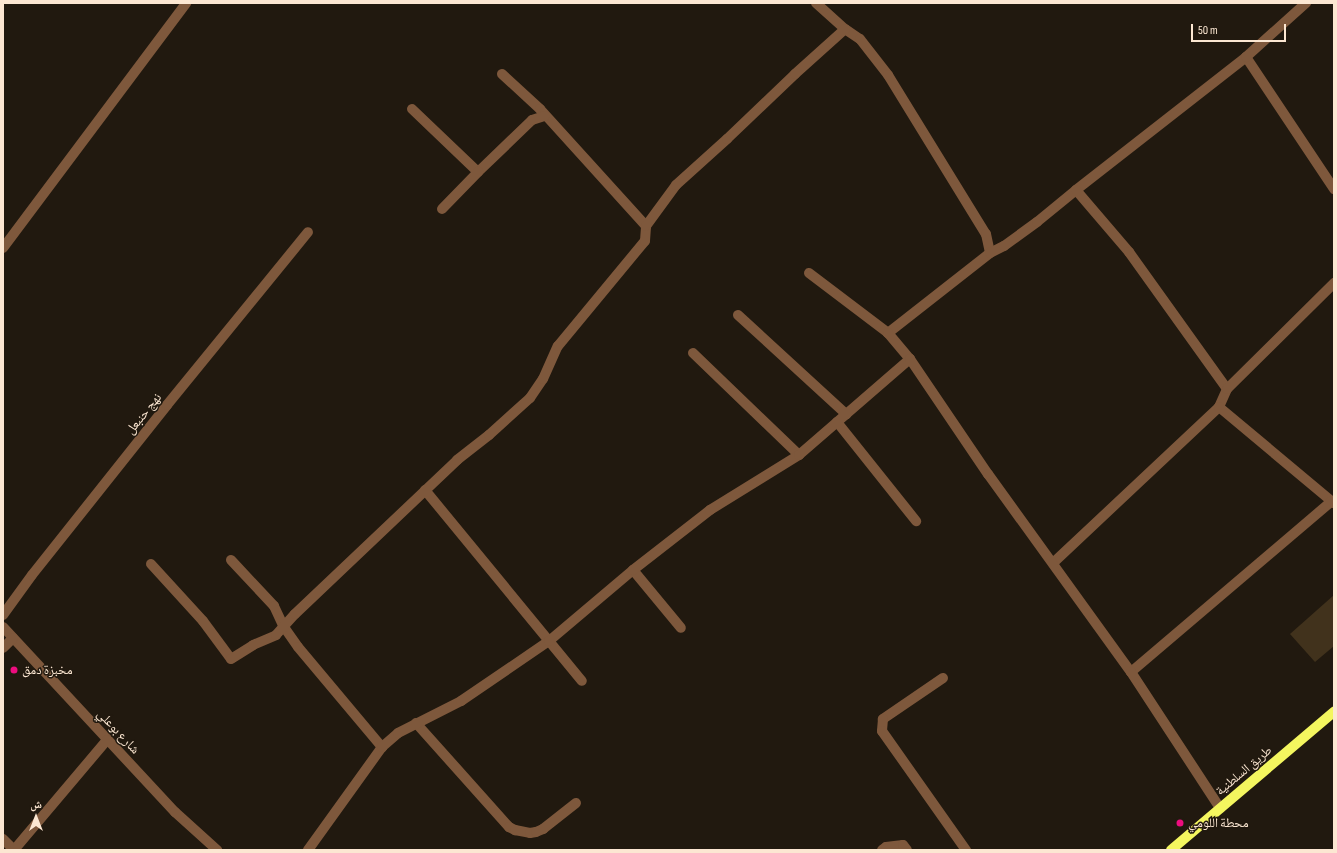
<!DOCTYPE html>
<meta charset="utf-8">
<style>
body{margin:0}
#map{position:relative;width:1337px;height:853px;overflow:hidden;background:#21190f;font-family:"Sofia Sans Condensed","Noto Naskh Arabic",sans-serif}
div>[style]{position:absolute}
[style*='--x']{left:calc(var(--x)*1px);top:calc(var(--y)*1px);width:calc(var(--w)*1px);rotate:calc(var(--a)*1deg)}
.building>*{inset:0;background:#41321c}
.minor>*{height:10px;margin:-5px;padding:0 5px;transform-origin:5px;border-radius:5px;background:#7e583c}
.major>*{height:10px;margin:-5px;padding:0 5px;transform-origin:5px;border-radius:5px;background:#f4f65f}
.dots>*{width:11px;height:11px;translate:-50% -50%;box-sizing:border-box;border:2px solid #21190f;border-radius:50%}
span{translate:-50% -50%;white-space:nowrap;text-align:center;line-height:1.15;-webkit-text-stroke:3px #21190f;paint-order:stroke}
.street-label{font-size:13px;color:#fce7d2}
.poi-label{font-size:13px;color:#fce7d2}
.left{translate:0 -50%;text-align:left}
.frame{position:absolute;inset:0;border:4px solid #fce7d2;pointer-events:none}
.north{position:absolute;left:16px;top:797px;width:40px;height:40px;-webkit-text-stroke:3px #21190f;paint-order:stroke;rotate:0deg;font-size:11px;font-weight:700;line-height:16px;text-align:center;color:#fce7d2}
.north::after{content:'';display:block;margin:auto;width:14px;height:18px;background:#fce7d2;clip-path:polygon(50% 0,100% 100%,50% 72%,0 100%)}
.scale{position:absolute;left:1191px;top:24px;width:95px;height:18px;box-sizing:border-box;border:2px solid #fce7d2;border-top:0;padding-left:5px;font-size:12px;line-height:14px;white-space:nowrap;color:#fce7d2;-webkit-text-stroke:3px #21190f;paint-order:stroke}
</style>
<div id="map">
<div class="building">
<div style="clip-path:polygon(1334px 595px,1334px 646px,1315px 662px,1290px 634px)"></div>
</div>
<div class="minor">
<div style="--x:816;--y:3;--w:39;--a:42"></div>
<div style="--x:845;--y:29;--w:18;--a:34"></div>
<div style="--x:860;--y:39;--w:46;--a:52.1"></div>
<div style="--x:888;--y:75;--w:187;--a:58.4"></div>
<div style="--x:986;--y:234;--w:19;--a:78"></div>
<div style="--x:990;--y:253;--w:130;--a:141.9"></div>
<div style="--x:1246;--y:57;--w:159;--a:56.3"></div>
<div style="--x:502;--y:74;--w:52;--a:42.6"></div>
<div style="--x:540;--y:109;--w:158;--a:47.8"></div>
<div style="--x:412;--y:109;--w:91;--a:43.7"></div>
<div style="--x:478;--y:172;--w:75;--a:-43.9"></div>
<div style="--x:532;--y:120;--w:13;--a:-18"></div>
<div style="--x:1076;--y:190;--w:216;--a:-38"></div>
<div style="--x:1246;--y:57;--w:81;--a:-42"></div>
<div style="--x:442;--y:209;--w:52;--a:-45.8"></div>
<div style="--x:3;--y:248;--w:306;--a:-53.2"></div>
<div style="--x:990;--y:253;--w:16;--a:-27"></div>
<div style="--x:1004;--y:246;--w:41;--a:-36"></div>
<div style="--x:1037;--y:222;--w:50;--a:-39.4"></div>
<div style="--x:1076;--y:190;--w:82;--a:49.5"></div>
<div style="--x:1129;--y:252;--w:168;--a:54.4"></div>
<div style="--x:809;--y:273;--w:99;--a:37.2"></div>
<div style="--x:888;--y:333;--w:34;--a:50"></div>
<div style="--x:738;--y:315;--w:147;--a:42.5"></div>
<div style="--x:693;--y:353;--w:147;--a:43.9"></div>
<div style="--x:1219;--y:407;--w:20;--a:-66"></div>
<div style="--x:1227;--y:389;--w:151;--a:-44.7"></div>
<div style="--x:837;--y:422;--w:127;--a:51.4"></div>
<div style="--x:425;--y:490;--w:247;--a:50.6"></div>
<div style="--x:231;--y:560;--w:63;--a:46.9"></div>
<div style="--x:274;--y:606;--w:23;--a:65"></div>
<div style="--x:284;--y:627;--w:24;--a:55"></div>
<div style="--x:298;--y:647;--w:131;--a:50"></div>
<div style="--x:1053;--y:563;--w:228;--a:-43.2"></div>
<div style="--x:1219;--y:407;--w:150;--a:39.9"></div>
<div style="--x:151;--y:564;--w:77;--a:47.6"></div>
<div style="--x:203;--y:621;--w:47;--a:53.6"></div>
<div style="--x:231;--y:659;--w:26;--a:-32"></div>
<div style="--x:253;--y:645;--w:25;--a:-23"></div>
<div style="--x:276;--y:635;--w:28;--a:-48"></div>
<div style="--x:295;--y:614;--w:224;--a:-43.5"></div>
<div style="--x:457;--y:460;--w:41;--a:-38"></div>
<div style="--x:489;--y:435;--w:55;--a:-42.1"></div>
<div style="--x:530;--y:398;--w:23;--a:-56"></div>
<div style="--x:543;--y:379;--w:36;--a:-66"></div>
<div style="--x:558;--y:346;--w:136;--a:-50.4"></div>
<div style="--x:645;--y:241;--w:15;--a:-86"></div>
<div style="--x:646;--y:226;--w:51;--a:-53.8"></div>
<div style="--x:676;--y:185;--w:69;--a:-42"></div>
<div style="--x:727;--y:139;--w:94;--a:-43.7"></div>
<div style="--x:795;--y:74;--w:67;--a:-42"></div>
<div style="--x:633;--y:570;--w:75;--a:50.4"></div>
<div style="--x:3;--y:615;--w:49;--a:-54.1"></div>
<div style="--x:32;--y:575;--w:217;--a:-51.5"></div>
<div style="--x:167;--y:405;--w:223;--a:-50.8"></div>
<div style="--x:3;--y:627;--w:253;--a:47.1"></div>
<div style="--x:175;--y:812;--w:57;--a:42.1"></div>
<div style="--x:3;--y:648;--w:14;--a:-45"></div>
<div style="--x:1131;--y:672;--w:264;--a:-40.4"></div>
<div style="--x:943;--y:678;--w:73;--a:145.7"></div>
<div style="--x:883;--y:719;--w:12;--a:95"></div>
<div style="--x:882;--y:731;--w:146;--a:54.8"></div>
<div style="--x:416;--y:723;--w:140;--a:48.2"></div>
<div style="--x:509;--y:827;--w:7;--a:27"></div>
<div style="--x:515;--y:830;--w:15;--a:11"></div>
<div style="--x:530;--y:833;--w:6;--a:-9"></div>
<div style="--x:536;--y:832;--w:8;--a:-23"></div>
<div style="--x:543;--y:829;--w:42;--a:-38.2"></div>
<div style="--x:3;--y:839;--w:16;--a:45"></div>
<div style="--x:14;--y:850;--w:144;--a:-49.8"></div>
<div style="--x:308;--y:850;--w:127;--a:-54.3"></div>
<div style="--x:382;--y:747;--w:21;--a:-41"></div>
<div style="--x:398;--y:733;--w:71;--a:-26.9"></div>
<div style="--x:461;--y:701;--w:107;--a:-34.3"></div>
<div style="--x:549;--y:641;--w:110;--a:-40.2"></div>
<div style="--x:633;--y:570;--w:98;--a:-37.9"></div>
<div style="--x:710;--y:510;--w:105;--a:-31.7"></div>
<div style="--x:799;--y:455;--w:147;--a:-40.9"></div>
<div style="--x:910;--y:359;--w:139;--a:55.9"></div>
<div style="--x:988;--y:474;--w:244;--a:54.2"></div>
<div style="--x:1131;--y:672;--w:163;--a:56.8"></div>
<div style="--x:882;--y:850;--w:5;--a:-37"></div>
<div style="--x:886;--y:847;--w:17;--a:-7"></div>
<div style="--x:903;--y:845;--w:6;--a:51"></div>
</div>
<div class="major">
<div style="--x:1171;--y:850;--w:214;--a:-40.3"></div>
</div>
<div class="dots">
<div style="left:14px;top:670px;background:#ed0d7f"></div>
<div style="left:1180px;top:823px;background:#ed0d7f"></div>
</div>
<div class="street-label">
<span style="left:144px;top:414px;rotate:-51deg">نهج حنبعل</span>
<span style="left:118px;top:732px;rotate:47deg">شارع بوعلي</span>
<span style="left:1244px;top:771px;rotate:-40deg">طريق السلطنية</span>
</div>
<div class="poi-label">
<span class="left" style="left:22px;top:670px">مخبزة دمق</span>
<span class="left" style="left:1188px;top:823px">محطة اللومي</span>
</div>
<div class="frame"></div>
<div class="north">ش</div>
<div class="scale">50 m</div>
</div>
